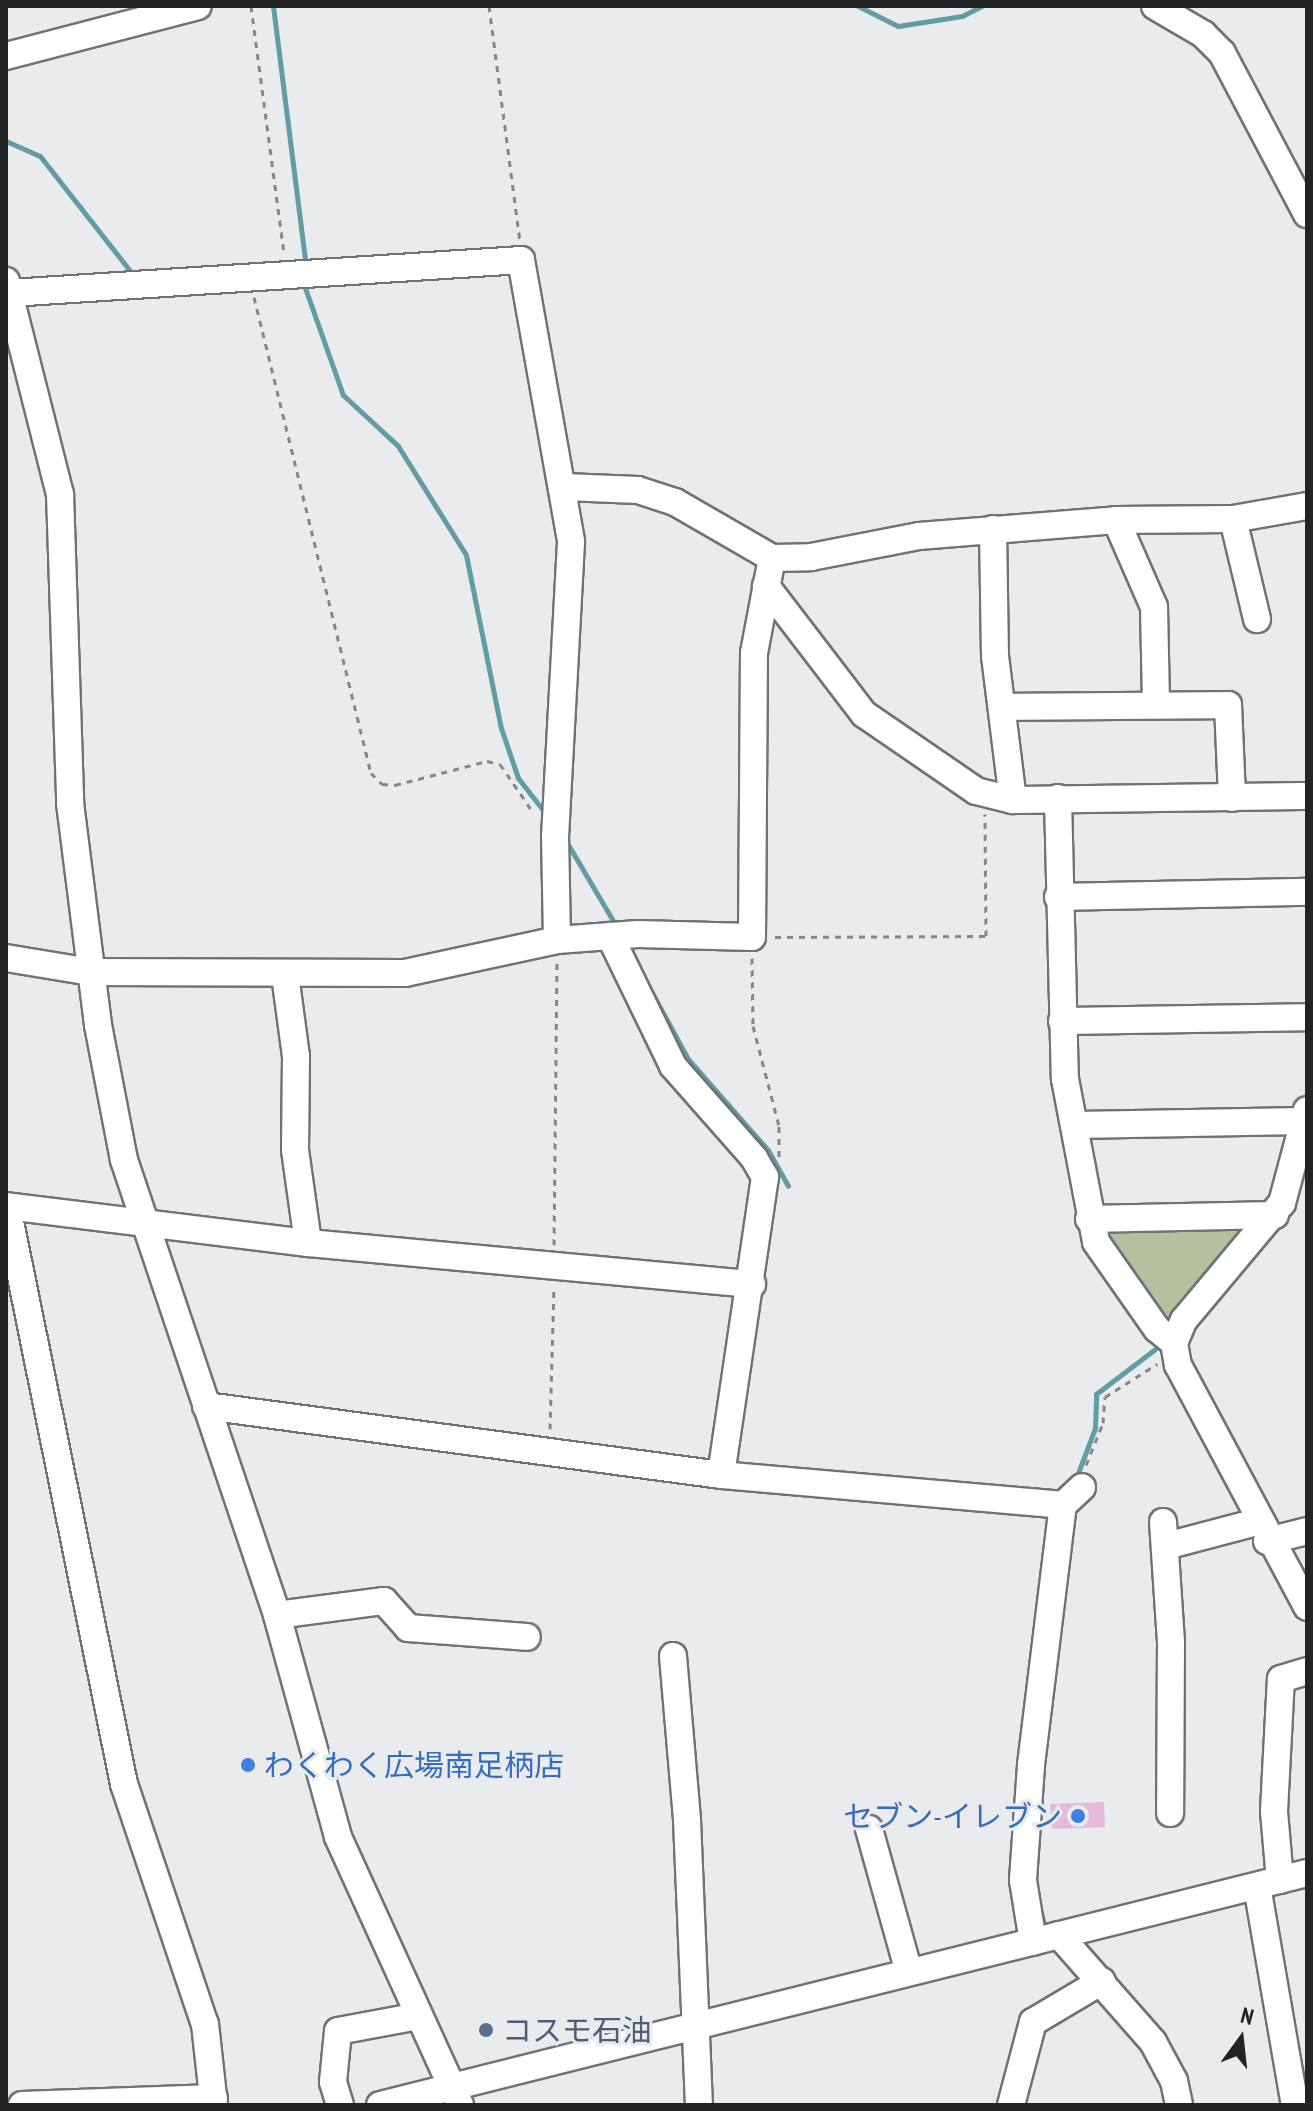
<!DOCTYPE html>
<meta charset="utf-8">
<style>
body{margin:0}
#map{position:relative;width:1313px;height:2111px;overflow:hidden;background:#eaebed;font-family:"PT Sans Narrow","Noto Sans JP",sans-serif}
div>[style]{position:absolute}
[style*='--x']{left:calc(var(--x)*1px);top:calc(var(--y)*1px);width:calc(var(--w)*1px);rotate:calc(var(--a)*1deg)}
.green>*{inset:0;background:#b4c09e}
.stream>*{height:5px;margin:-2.5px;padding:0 2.5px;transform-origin:2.5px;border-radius:2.5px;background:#629ca4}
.building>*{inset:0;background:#e3bad8}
.path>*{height:3px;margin-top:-1.5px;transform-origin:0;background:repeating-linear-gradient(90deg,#868788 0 6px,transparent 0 12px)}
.roads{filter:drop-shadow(2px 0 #717274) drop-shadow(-2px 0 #717274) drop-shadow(0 2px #717274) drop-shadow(0 -2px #717274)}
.minor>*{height:26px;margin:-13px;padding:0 13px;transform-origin:13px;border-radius:13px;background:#fff}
.dots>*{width:22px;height:22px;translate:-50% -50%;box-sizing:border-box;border:4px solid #eaebed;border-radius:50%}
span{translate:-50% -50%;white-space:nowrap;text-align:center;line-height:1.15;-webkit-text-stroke:6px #eaebed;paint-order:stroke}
.shop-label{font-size:30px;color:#366cbe}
.left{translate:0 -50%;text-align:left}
.right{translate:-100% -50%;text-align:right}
.service-label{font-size:30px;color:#4e5e75}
.frame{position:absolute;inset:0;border:8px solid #222323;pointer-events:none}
.north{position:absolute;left:1201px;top:1999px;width:80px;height:80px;-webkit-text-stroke:6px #eaebed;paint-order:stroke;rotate:15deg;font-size:22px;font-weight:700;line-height:32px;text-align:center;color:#222323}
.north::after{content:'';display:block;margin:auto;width:28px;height:36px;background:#222323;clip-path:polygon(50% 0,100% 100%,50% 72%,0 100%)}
</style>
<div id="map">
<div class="green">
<div style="clip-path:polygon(1104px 1223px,1251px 1225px,1167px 1318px,1105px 1234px)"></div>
</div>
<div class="stream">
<div style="--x:273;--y:6;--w:263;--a:82.8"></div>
<div style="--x:858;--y:6;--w:45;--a:26.6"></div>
<div style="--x:898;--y:26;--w:65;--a:-8.9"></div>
<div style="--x:962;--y:16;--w:22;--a:-27"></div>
<div style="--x:6;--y:141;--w:37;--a:24"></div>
<div style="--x:40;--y:156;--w:154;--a:51.9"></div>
<div style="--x:304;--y:285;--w:117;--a:70.5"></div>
<div style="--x:343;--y:395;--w:75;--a:42.8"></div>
<div style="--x:398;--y:446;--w:128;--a:58"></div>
<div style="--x:466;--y:555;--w:177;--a:78.6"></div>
<div style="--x:501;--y:728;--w:53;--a:71.2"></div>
<div style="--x:518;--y:778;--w:46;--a:52.1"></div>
<div style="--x:566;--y:841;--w:99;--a:59.5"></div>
<div style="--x:651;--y:991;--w:77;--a:61.4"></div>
<div style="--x:688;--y:1059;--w:121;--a:48.7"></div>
<div style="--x:768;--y:1150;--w:41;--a:60.9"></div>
<div style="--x:1075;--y:1481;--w:57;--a:-69.3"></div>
<div style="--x:1095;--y:1428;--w:34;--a:-88"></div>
<div style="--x:1096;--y:1394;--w:74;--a:-37.3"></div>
<div style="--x:1041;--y:1913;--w:11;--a:75"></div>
</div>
<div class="building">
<div style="clip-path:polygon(1104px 1802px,1105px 1827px,1052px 1829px,1050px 1804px)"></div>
</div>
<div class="path">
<div style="--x:251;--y:6;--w:248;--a:82.4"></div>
<div style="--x:489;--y:6;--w:236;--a:82.5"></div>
<div style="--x:254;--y:297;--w:490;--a:76.2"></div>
<div style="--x:371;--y:773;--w:16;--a:45"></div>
<div style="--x:382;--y:784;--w:13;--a:4"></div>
<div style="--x:395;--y:785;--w:95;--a:-14.6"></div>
<div style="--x:487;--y:761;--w:13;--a:13"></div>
<div style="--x:500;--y:764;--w:58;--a:55.5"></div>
<div style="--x:775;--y:937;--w:211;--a:-0.3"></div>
<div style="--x:986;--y:936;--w:122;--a:-90.5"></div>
<div style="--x:752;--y:958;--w:68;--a:89.2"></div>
<div style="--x:753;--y:1026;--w:103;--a:75.4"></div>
<div style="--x:779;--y:1126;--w:32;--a:90"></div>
<div style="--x:554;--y:1245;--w:284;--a:-89.4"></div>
<div style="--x:550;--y:1429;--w:140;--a:-88.4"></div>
<div style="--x:1086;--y:1465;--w:45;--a:-68"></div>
<div style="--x:1103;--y:1423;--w:26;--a:-86"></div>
<div style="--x:1105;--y:1397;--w:62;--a:-32.4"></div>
</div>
<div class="roads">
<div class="minor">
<div style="--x:1155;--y:6;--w:56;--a:30.3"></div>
<div style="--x:1203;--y:34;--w:27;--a:45"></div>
<div style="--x:1222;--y:53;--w:182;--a:62.2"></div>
<div style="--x:6;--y:56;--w:198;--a:-14.6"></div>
<div style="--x:6;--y:281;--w:220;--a:75.8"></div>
<div style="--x:60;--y:494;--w:309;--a:88.1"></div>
<div style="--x:70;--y:803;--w:224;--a:82.8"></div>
<div style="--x:98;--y:1025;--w:137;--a:79.1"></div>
<div style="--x:124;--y:1160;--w:480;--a:71.4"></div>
<div style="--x:277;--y:1615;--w:230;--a:74.6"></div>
<div style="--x:338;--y:1837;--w:294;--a:65.5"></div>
<div style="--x:10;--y:293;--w:512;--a:-3.69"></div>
<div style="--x:521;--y:260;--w:286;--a:79.9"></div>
<div style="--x:571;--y:542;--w:293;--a:93.1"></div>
<div style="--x:555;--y:835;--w:105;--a:88.9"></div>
<div style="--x:565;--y:487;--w:73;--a:2.4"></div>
<div style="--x:638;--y:490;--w:39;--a:18"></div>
<div style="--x:675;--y:502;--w:112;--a:30"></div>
<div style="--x:772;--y:558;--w:39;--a:-1"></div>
<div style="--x:811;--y:557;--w:110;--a:-11"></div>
<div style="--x:919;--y:536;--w:198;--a:-4.6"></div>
<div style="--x:1116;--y:520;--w:117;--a:-0.5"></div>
<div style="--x:1233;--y:519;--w:75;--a:-10"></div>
<div style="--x:1233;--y:519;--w:103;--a:76.5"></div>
<div style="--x:1116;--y:520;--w:95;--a:66.4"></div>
<div style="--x:1154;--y:607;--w:98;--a:88.8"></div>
<div style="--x:993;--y:529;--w:127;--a:89.1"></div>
<div style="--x:995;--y:656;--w:145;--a:82.9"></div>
<div style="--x:1013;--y:800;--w:294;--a:-0.8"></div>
<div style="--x:766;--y:586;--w:161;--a:52.6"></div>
<div style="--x:864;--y:714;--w:136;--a:34.5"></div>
<div style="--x:976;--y:791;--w:38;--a:14"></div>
<div style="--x:1005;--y:707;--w:223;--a:-0.5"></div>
<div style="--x:1228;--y:705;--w:93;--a:87.5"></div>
<div style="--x:1058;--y:798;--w:281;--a:88.6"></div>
<div style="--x:1065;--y:1079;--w:166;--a:79.2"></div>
<div style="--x:1096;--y:1242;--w:106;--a:55"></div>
<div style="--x:1157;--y:1329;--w:22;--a:39"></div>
<div style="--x:1174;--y:1343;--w:22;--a:80"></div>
<div style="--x:1178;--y:1365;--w:274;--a:61.9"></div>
<div style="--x:1058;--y:897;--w:249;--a:-1.2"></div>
<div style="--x:610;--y:936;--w:144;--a:64.1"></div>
<div style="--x:673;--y:1066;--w:123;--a:48.6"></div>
<div style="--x:754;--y:1158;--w:22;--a:60"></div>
<div style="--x:765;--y:1177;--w:301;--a:98.4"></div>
<div style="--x:6;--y:958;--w:86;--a:9.4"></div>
<div style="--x:91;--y:972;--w:314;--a:0.2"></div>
<div style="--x:405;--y:973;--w:156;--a:-12.2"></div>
<div style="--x:557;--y:940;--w:81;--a:-4.2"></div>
<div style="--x:638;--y:934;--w:114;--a:1.5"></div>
<div style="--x:752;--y:937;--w:284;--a:-89.6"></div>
<div style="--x:754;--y:653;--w:97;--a:-79.3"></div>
<div style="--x:285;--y:975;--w:82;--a:82.3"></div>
<div style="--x:296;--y:1056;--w:94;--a:90.6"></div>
<div style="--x:295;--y:1150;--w:94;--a:82"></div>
<div style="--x:1062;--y:1021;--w:245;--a:-0.9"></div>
<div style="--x:1074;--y:1125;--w:230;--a:-1"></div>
<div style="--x:6;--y:1206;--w:304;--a:7"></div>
<div style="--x:308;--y:1243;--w:446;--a:5.3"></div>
<div style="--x:7;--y:1207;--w:589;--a:78.54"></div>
<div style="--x:124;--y:1784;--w:253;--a:71.4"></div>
<div style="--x:205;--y:2024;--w:81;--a:83.7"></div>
<div style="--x:1089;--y:1219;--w:186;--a:-1.2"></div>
<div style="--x:1174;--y:1343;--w:25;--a:-67"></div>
<div style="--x:1184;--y:1320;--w:153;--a:-50.1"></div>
<div style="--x:1282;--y:1203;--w:96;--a:-75"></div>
<div style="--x:206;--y:1406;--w:520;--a:7.63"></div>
<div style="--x:721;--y:1475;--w:343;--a:5"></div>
<div style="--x:1163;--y:1522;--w:120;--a:86.2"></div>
<div style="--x:1171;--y:1642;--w:171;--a:90.3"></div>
<div style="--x:1267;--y:1541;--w:41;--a:-14"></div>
<div style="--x:1166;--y:1546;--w:94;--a:-14.8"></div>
<div style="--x:277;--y:1615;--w:108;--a:-7.5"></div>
<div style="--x:384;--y:1601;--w:36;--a:48"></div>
<div style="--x:408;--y:1628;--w:119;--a:4.3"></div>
<div style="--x:673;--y:1656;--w:165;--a:85.1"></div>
<div style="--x:687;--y:1820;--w:285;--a:87.6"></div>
<div style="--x:869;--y:1829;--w:148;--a:74.4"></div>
<div style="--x:1280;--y:1880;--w:69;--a:-95"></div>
<div style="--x:1274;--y:1811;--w:132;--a:-87"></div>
<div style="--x:1281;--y:1679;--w:27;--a:-17"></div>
<div style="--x:1257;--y:1886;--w:222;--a:80.2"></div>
<div style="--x:1059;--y:1935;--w:142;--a:48.7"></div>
<div style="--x:1153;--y:2042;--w:44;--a:61.7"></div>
<div style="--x:1174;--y:2081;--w:25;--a:78"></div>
<div style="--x:1033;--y:1942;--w:63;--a:-99.2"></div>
<div style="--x:1023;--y:1880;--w:115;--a:-86"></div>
<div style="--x:1031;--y:1765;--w:262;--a:-83"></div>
<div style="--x:1063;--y:1505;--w:26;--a:-43"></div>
<div style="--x:22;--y:2105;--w:192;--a:-2.1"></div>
<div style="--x:340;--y:2105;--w:24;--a:-107"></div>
<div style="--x:333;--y:2082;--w:51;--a:-84.4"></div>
<div style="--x:338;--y:2031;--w:82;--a:-10.5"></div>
<div style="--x:380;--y:2105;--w:956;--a:-14.05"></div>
<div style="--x:1011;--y:2105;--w:86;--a:-75.2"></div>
<div style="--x:1033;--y:2022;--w:80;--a:-30.7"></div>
</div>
</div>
<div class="dots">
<div style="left:248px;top:1765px;background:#3f7fe0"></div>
<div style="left:1078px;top:1816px;background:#3f7fe0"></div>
<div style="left:486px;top:2030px;background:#5c6f8a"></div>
</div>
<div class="shop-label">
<span class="left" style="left:264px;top:1765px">わくわく広場南足柄店</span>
<span class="right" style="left:1062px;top:1816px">セブン-イレブン</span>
</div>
<div class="service-label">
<span class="left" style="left:502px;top:2030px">コスモ石油</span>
</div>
<div class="frame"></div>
<div class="north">N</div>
</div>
